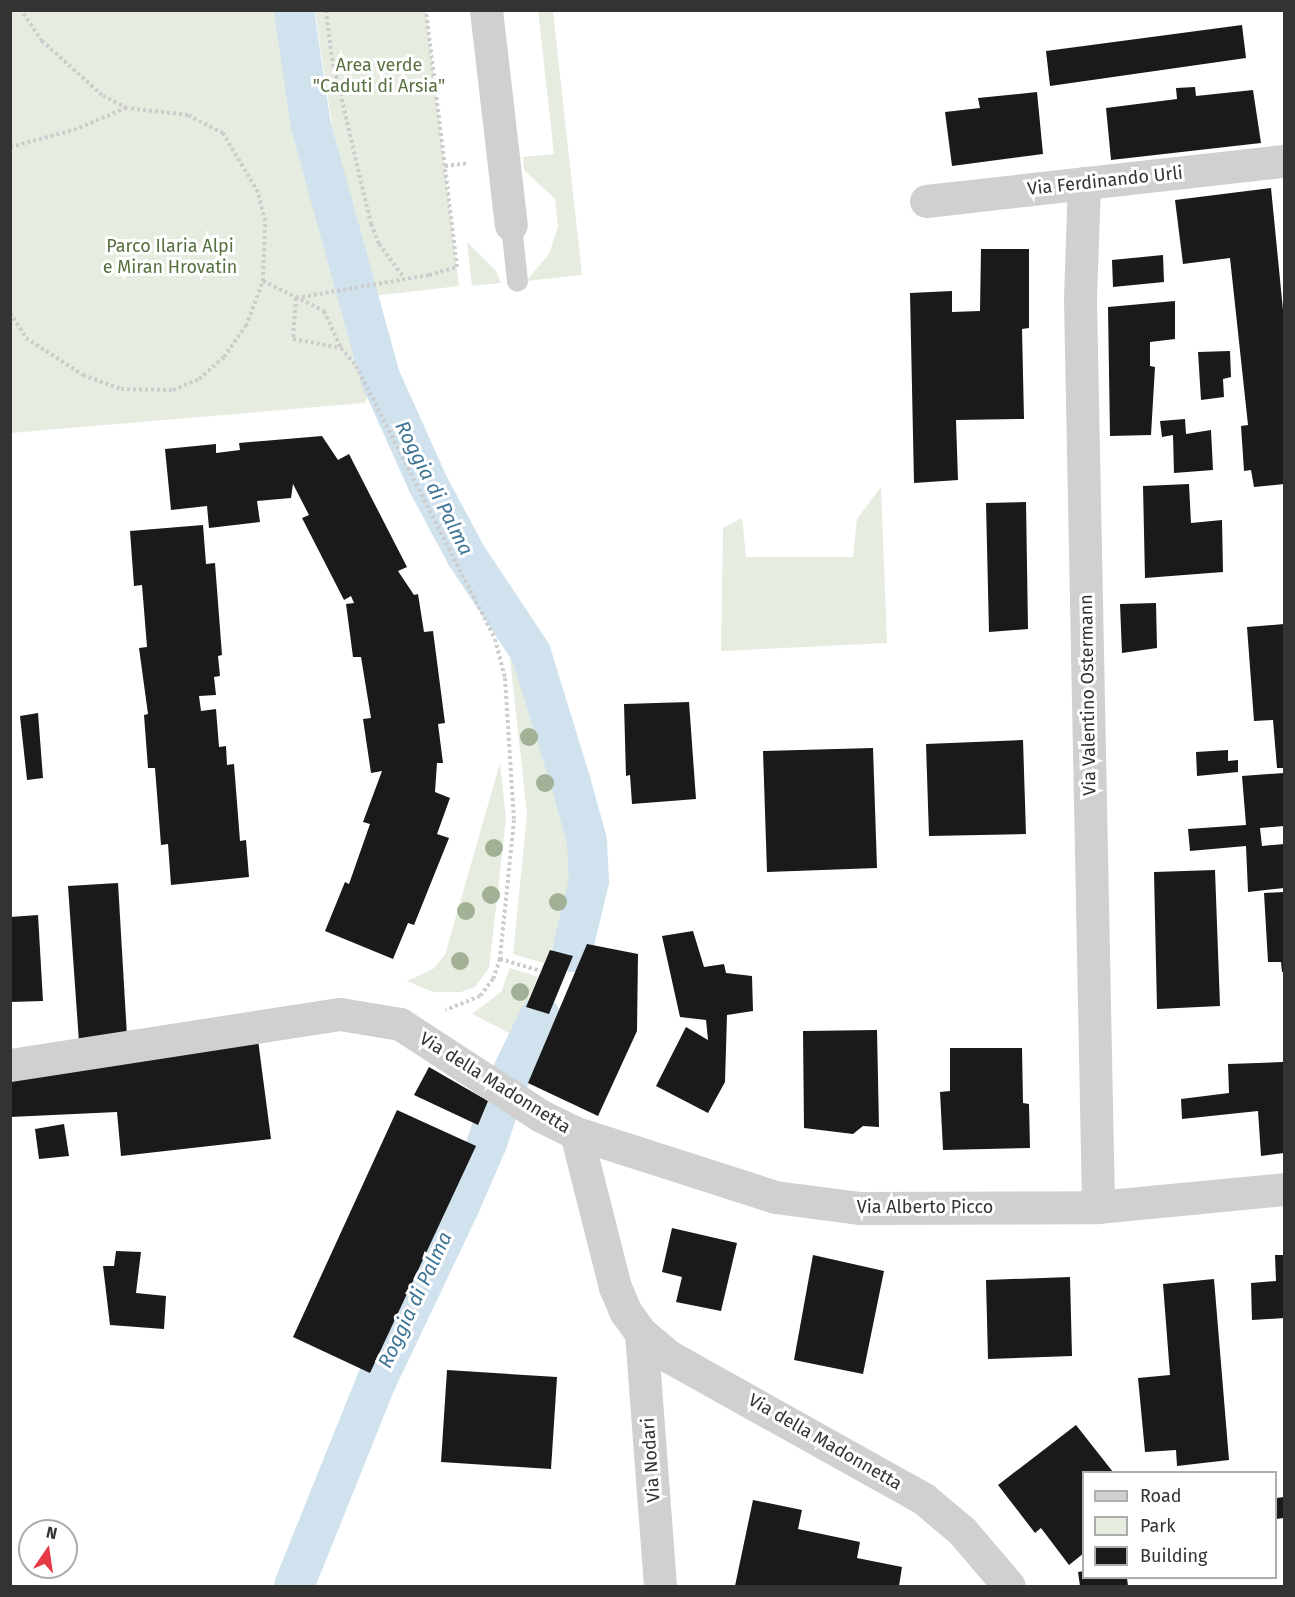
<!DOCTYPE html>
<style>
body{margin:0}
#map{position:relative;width:1295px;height:1597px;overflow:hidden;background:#fff;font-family:"Fira Sans",sans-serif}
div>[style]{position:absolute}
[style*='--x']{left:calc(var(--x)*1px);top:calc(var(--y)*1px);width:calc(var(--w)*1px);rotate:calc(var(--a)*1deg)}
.green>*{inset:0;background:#e6ecdf}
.canal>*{height:40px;margin:-20px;padding:0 20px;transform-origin:20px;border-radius:20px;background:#cfe2ee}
.building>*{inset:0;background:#1a1a1a}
.path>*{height:4px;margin-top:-2px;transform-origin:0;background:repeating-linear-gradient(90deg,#cdcdcd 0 3px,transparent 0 6px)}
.service>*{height:21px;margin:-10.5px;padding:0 10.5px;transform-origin:10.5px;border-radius:10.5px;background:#d0d0d0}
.minor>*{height:33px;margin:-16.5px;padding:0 16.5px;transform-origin:16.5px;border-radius:16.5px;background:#d0d0d0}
.trees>*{width:18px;height:18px;margin:-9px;border-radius:50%;background:#a2b095}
span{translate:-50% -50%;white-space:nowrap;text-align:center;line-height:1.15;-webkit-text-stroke:6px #fff;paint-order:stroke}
.park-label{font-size:18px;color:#56703f}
.street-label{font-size:18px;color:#333}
.water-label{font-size:20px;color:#3f7597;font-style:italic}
.frame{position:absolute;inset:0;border:12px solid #333;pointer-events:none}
.legend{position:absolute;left:1082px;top:1471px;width:195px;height:108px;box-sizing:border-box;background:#fff;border:2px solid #adadad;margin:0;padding:8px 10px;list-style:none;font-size:18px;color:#333}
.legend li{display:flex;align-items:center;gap:12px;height:30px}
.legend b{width:30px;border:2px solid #adadad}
.north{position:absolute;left:18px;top:1519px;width:60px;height:60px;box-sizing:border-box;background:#fff;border:2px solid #adadad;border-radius:50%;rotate:13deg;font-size:16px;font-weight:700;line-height:24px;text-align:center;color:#333}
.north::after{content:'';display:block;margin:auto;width:21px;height:27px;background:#e63946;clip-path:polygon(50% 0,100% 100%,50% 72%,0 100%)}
</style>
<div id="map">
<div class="green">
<div style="clip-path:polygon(11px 10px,285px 11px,324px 215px,374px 387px,364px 403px,11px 433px)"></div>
<div style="clip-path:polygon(315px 11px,426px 11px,459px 286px,374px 296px,332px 126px)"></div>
<div style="clip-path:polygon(538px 11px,553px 11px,582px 275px,526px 281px,549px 254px,558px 227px,555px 199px,524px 170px,523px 157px,554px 154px)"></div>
<div style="clip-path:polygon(467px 242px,496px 271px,501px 283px,472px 286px)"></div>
<div style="clip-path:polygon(881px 487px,887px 643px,721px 651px,723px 528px,742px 518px,746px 557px,853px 557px,857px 519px)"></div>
<div style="clip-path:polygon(508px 641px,573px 824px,567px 916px,544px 963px,513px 954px,527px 814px)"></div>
<div style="clip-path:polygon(500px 763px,506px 819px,489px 968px,475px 987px,461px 992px,433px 992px,407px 981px,433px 969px,445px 955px)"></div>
<div style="clip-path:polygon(510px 968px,538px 977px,513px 1035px,472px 1014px,501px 992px)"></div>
</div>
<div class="canal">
<div style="--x:294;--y:10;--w:117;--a:81.7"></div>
<div style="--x:311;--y:126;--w:260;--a:74.6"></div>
<div style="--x:380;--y:377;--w:117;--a:65.8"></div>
<div style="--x:428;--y:484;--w:81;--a:61.8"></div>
<div style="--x:466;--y:555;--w:118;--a:56.4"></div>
<div style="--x:531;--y:653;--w:136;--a:72.9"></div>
<div style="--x:571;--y:783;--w:60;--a:74.6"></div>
<div style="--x:587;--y:841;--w:40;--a:87.1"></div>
<div style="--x:589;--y:881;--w:73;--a:103.5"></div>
<div style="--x:294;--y:1586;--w:220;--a:-68.1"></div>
<div style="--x:376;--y:1382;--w:196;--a:-64.6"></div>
<div style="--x:460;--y:1205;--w:68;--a:-66.5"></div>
<div style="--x:487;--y:1143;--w:61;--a:-71.9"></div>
<div style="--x:506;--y:1085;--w:77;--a:-63.8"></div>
</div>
<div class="building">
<div style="clip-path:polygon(1242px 25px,1246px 58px,1050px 86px,1046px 51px)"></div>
<div style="clip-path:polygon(1195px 87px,1196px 96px,1253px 90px,1261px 143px,1111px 160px,1106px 108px,1177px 99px,1176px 88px)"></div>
<div style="clip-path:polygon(1037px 92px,1043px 154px,952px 166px,945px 112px,980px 108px,978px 98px)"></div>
<div style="clip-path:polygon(1271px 188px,1284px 320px,1284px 484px,1254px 487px,1251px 470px,1244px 471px,1241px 426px,1248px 425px,1230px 258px,1183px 264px,1175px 200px)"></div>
<div style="clip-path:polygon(981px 249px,1029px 249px,1029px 328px,1022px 329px,1024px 419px,956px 420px,958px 480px,914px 483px,910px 293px,952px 291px,952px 312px,980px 311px)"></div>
<div style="clip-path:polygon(1163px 255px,1164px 282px,1113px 287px,1112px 260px)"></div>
<div style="clip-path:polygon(1175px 301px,1175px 339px,1150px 342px,1150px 366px,1155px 367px,1151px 435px,1110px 436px,1108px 307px)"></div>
<div style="clip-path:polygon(1230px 351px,1231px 377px,1223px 379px,1224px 397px,1201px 400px,1198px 352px)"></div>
<div style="clip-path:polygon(1185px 419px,1186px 434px,1211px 430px,1213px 470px,1174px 473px,1173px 435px,1162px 437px,1160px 421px)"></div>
<div style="clip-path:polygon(322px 436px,338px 460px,349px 454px,407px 567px,398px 571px,414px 595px,418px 594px,424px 632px,433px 631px,445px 723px,438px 724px,443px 763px,437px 763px,435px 792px,450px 798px,437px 834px,449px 838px,414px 925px,408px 923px,393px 959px,325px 931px,345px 882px,349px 884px,370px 824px,363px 822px,382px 771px,371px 773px,363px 719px,371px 718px,361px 657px,353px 657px,346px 604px,354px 603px,351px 596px,344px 600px,302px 518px,309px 515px,293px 484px,291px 498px,257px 501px,260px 522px,209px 528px,207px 506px,171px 510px,165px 449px,216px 444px,216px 453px,240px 450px,239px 443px)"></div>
<div style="clip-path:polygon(1189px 484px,1191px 523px,1222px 520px,1223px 572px,1145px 578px,1143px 486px)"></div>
<div style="clip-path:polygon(1026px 502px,1028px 629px,989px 632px,986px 503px)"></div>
<div style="clip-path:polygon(203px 525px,206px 564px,215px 563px,222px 655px,218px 656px,220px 676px,214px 677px,216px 695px,199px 696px,201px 711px,216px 709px,219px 747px,226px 746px,227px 765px,234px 764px,240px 841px,246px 840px,249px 877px,171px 885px,168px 844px,161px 845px,155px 768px,148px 768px,144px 715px,148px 714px,139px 648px,147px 647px,142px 585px,134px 586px,130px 531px)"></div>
<div style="clip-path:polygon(1156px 603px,1157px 648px,1122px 653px,1120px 604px)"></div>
<div style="clip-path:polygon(1284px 624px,1284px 768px,1277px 768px,1273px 720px,1254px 721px,1247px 627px)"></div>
<div style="clip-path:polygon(689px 702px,696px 799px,632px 804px,630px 775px,626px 776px,624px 704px)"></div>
<div style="clip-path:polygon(38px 713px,43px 778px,27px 780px,20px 716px)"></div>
<div style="clip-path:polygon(1023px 740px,1026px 834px,929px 836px,926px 744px)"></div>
<div style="clip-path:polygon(873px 748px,877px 868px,767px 872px,763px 751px)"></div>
<div style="clip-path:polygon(1228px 750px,1228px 761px,1238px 760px,1238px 772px,1197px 776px,1196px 752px)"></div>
<div style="clip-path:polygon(1284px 773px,1284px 826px,1260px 828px,1262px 846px,1284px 844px,1284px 888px,1248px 892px,1246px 846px,1190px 851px,1188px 829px,1246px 825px,1242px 776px)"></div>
<div style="clip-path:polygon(1215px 870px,1220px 1006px,1157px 1009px,1154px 872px)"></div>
<div style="clip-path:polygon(118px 883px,127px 1036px,79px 1042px,68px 886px)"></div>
<div style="clip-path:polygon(1284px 892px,1284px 972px,1282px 972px,1281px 962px,1268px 962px,1264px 893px)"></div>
<div style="clip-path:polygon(38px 915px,43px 1001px,10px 1002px,10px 917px)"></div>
<div style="clip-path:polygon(693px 931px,704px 967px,724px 964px,726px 973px,752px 976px,753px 1011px,727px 1015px,725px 1082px,708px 1113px,656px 1086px,686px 1027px,708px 1040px,706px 1020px,680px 1017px,662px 936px)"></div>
<div style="clip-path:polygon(587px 944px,638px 954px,637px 1031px,598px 1116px,528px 1083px)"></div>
<div style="clip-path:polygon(550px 950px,573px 956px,549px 1014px,526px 1007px)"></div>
<div style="clip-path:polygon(877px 1030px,879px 1127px,863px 1126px,853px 1134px,804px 1128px,803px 1031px)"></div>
<div style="clip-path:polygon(258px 1040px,271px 1139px,121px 1156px,117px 1112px,10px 1117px,10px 1079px)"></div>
<div style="clip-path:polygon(950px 1048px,1022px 1048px,1023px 1103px,1029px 1104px,1030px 1148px,943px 1150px,940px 1092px,950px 1091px)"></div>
<div style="clip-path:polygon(1283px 1062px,1284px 1153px,1261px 1156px,1258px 1111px,1182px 1119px,1181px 1099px,1229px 1093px,1228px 1064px)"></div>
<div style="clip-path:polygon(429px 1067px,488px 1101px,478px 1125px,414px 1095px)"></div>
<div style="clip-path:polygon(397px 1110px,476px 1146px,370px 1373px,293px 1337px)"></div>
<div style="clip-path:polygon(64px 1124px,69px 1156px,39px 1159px,35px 1129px)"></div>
<div style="clip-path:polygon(672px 1228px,737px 1243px,721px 1311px,676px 1302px,682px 1277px,662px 1272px)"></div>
<div style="clip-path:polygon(116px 1251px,141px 1252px,136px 1293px,166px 1296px,164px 1329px,110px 1325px,103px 1266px,114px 1266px)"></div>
<div style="clip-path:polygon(813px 1255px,884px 1271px,863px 1374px,794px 1360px)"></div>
<div style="clip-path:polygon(1275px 1255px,1284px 1255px,1284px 1318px,1252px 1320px,1251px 1283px,1276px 1281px)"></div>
<div style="clip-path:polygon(1070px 1277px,1072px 1356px,988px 1359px,986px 1280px)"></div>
<div style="clip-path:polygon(1214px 1279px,1229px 1460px,1177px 1466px,1176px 1450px,1145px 1452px,1138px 1378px,1170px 1375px,1163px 1284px)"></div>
<div style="clip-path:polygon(447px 1370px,557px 1377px,551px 1469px,441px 1462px)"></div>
<div style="clip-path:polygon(1076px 1425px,1113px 1472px,1084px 1472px,1084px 1553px,1069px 1565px,1041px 1528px,1035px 1533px,998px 1485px)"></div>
<div style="clip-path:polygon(1284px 1497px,1284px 1518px,1276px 1519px,1276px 1498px)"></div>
<div style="clip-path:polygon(753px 1500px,802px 1510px,798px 1529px,860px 1542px,857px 1558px,902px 1567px,899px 1586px,735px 1586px)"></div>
<div style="clip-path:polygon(1084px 1571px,1084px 1578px,1127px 1578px,1128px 1586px,1080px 1586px,1078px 1572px)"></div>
</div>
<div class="path">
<div style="--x:326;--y:10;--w:48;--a:82.9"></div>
<div style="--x:332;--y:58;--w:171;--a:76.8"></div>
<div style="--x:371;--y:224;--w:22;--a:68"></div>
<div style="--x:379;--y:244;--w:42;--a:53.7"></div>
<div style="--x:10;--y:147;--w:66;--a:-14.9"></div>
<div style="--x:74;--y:130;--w:56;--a:-22.9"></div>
<div style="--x:445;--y:166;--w:23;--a:-7"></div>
<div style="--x:263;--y:281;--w:68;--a:26.2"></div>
<div style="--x:324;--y:311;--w:41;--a:65.3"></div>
<div style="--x:296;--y:298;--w:41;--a:94.2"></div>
<div style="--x:293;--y:339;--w:49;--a:10.6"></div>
<div style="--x:341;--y:348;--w:23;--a:50"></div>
<div style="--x:356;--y:366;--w:306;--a:63"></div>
<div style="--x:495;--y:639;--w:40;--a:75.6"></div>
<div style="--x:505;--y:678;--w:142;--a:86.4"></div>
<div style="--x:514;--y:820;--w:140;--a:95.8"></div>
<div style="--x:500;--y:959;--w:21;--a:109"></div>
<div style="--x:493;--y:979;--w:21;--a:127"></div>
<div style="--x:480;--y:996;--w:37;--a:158"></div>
<div style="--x:296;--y:298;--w:135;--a:-9.8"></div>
<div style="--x:429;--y:275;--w:29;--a:-16"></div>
<div style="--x:457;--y:267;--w:259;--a:-96.9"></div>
<div style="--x:10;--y:313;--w:30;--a:57"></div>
<div style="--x:26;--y:338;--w:68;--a:33"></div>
<div style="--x:83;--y:375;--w:40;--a:20.2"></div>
<div style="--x:121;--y:389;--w:52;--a:1.1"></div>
<div style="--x:173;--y:390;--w:28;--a:-23"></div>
<div style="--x:199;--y:379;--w:33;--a:-41"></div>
<div style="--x:224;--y:357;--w:38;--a:-55"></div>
<div style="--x:246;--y:326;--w:48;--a:-69.3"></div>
<div style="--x:263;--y:281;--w:60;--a:-88.1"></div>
<div style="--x:265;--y:221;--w:30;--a:-104"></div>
<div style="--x:258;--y:192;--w:69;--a:-120.7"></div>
<div style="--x:223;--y:133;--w:39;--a:-153"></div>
<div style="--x:188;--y:115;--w:61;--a:-173.5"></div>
<div style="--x:127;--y:108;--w:28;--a:-153"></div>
<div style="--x:102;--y:95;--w:81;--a:-138"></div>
<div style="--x:42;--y:41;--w:37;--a:-124"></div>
<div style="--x:500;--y:959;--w:43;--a:16.3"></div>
</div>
<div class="service">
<div style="--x:511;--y:225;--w:56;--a:83.9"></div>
</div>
<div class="minor">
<div style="--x:486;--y:10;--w:216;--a:83.4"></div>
<div style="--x:1084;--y:183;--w:117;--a:92"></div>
<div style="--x:1080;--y:300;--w:907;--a:88.86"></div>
<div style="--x:926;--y:201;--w:360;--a:-6.4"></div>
<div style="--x:10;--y:1065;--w:334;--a:-8.8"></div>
<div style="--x:340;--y:1014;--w:61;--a:9.5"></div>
<div style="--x:400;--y:1024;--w:168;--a:33.1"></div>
<div style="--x:541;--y:1116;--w:39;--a:26"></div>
<div style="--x:576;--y:1133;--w:209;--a:17.8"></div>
<div style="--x:775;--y:1197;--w:86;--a:7.4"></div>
<div style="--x:860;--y:1208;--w:238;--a:-0.2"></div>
<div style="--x:1098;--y:1207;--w:187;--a:-5.5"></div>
<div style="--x:576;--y:1133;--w:159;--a:75.8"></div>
<div style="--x:615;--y:1287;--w:26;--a:67"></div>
<div style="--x:625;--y:1311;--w:27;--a:54"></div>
<div style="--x:641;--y:1333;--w:38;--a:40"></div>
<div style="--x:670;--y:1357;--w:291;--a:29.2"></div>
<div style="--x:924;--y:1499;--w:50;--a:40.1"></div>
<div style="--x:962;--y:1531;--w:72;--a:49.5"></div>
<div style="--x:641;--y:1333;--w:254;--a:85.7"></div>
</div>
<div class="trees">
<div style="left:529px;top:737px"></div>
<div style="left:545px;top:783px"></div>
<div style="left:494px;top:848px"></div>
<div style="left:491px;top:895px"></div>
<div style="left:558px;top:902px"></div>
<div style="left:466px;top:911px"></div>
<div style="left:460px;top:961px"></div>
<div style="left:520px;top:992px"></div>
</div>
<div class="park-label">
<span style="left:379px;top:76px">Area verde<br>"Caduti di Arsia"</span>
<span style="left:170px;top:257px">Parco Ilaria Alpi<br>e Miran Hrovatin</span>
</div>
<div class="street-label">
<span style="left:1105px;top:181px;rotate:-6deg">Via Ferdinando Urli</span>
<span style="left:1088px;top:695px;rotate:-91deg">Via Valentino Ostermann</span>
<span style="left:495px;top:1083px;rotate:32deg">Via della Madonnetta</span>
<span style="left:925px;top:1207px">Via Alberto Picco</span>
<span style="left:825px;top:1442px;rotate:30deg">Via della Madonnetta</span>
<span style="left:651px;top:1460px;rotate:-94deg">Via Nodari</span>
</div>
<div class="water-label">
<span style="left:434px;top:488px;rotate:63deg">Roggia di Palma</span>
<span style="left:415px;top:1300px;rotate:-65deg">Roggia di Palma</span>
</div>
<div class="frame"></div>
<ul class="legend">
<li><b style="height:8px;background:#d0d0d0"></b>Road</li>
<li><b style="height:16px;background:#e6ecdf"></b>Park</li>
<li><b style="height:16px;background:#1a1a1a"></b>Building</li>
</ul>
<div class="north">N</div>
</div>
